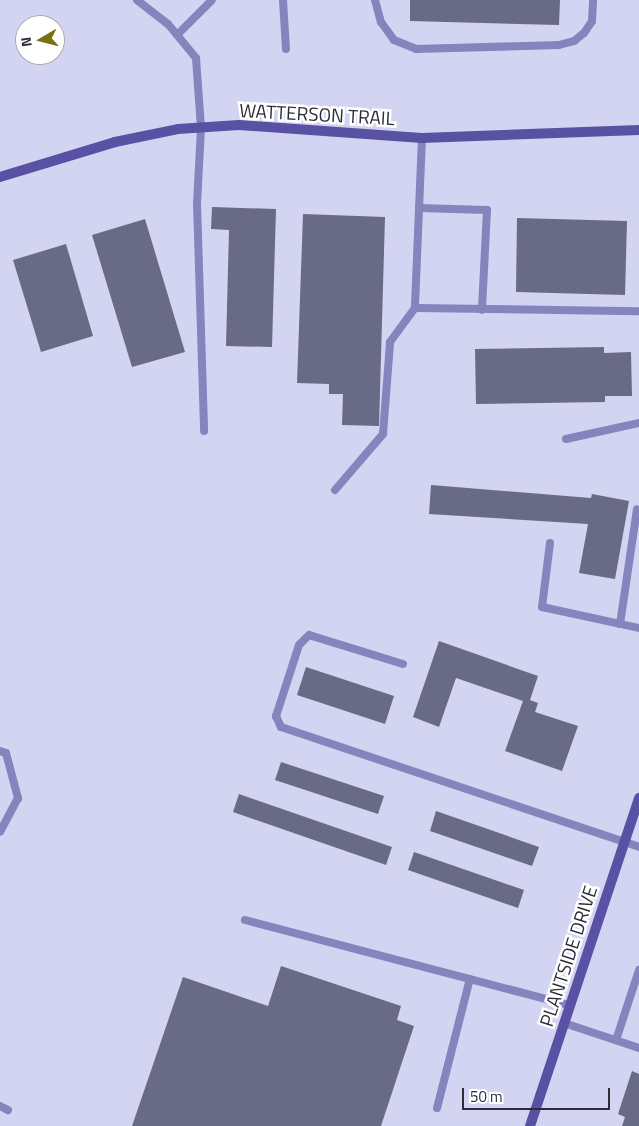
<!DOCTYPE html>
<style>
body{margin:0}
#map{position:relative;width:639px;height:1126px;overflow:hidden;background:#e4e4fe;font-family:"Titillium Web",sans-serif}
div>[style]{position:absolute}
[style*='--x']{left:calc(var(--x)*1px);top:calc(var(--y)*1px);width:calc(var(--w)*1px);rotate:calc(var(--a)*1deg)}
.built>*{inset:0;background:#d3d4f2}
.building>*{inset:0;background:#696a85}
.lane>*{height:8px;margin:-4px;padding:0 4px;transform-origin:4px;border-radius:4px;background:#8584bd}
.secondary>*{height:10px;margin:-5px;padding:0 5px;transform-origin:5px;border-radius:5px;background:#5952a4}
span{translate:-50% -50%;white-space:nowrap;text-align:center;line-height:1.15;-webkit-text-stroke:5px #fff;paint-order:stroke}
.street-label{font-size:19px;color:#2d2d39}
.north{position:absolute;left:15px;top:15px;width:50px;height:50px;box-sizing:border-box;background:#fff;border:1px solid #ababb0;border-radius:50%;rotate:262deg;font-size:14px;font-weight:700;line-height:20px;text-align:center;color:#2d2d39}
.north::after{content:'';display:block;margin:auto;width:18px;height:22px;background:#797113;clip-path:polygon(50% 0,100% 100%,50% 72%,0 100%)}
.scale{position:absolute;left:462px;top:1088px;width:148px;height:22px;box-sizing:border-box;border:2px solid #2d2d39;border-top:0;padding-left:6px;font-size:15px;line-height:18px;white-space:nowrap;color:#2d2d39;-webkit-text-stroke:4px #fff;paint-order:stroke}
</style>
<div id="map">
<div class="built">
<div style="clip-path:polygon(evenodd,0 0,639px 0,639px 1126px,0 1126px,0 0,25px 25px,55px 25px,55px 55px,25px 55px,25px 25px)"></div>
</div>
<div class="building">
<div style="clip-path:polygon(410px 0,560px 0,559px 25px,410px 21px)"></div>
<div style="clip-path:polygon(212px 207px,276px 209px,272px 347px,226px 346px,229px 230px,211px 229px)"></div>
<div style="clip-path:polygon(303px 214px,385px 217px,379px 426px,342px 425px,343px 394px,329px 394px,329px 384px,297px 383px)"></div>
<div style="clip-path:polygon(517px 218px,627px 221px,625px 295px,516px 292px)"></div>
<div style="clip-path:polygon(145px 219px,185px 352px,132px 367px,92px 235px)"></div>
<div style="clip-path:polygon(66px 244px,93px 336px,41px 352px,13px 260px)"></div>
<div style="clip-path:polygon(604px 347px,604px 353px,631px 352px,632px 396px,605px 396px,605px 402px,476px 404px,475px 349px)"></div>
<div style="clip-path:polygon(431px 485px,591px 498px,592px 494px,629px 501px,615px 579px,579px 573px,588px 524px,429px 514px)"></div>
<div style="clip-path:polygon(439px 641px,538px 676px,530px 700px,538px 703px,535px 712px,578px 726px,562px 771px,505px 751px,523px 701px,456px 678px,439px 727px,413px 717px)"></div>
<div style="clip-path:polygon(306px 667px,394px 696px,385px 724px,297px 695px)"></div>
<div style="clip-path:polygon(281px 762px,384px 796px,378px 814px,275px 780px)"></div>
<div style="clip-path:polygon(239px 794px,392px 847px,386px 865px,233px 812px)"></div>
<div style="clip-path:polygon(436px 811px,539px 847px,532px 866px,430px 831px)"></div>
<div style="clip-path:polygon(414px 852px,524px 890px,518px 908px,408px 870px)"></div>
<div style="clip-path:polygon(281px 966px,401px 1006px,397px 1020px,414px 1026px,381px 1126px,132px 1126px,183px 977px,268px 1006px)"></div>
<div style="clip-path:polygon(632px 1071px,639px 1074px,639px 1126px,622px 1126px,625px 1117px,618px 1114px)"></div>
</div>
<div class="lane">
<div style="--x:137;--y:0;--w:39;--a:38"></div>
<div style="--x:168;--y:24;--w:44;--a:50.5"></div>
<div style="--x:196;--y:58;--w:70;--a:85.9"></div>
<div style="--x:201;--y:128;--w:76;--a:93"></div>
<div style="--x:197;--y:204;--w:227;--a:88.2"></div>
<div style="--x:283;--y:0;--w:49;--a:86.5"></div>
<div style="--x:375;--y:0;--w:23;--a:75"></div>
<div style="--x:381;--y:22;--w:22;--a:54"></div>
<div style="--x:394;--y:40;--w:24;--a:22"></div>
<div style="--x:416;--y:49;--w:143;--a:-1.6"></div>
<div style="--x:559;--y:45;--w:16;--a:-15"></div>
<div style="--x:574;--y:41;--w:13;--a:-39"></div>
<div style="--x:584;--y:33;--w:14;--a:-56"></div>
<div style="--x:592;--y:21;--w:21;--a:-87"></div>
<div style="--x:177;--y:35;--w:49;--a:-45"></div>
<div style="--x:422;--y:138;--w:170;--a:92.4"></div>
<div style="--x:415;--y:308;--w:224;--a:0.8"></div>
<div style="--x:419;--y:208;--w:68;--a:1.7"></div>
<div style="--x:487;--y:210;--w:100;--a:92.9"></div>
<div style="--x:566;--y:439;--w:75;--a:-12.4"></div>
<div style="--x:335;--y:490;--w:74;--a:-49.4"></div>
<div style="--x:383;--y:434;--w:92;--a:-85.6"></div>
<div style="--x:390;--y:342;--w:42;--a:-53.7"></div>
<div style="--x:550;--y:543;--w:64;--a:97.1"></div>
<div style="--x:542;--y:607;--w:99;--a:12.2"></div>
<div style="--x:620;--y:624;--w:116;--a:-81.6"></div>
<div style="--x:403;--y:664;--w:98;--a:-162.9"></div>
<div style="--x:309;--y:635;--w:14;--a:135"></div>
<div style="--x:299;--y:645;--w:75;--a:107.9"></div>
<div style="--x:276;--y:716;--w:12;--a:66"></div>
<div style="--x:281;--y:727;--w:378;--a:18.5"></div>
<div style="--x:0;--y:751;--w:6;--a:18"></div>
<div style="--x:6;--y:753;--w:47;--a:75.1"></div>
<div style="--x:18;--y:798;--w:38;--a:118"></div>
<div style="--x:245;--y:920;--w:336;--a:14.7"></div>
<div style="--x:564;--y:1023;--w:79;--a:18.4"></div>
<div style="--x:616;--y:1040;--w:74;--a:-71.8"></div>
<div style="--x:0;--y:1106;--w:9;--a:27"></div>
<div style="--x:437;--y:1108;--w:133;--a:-75.7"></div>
</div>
<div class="secondary">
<div style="--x:0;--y:177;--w:120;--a:-16.9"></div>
<div style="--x:115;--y:142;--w:64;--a:-11.7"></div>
<div style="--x:178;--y:129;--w:61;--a:-3.8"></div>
<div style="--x:239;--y:125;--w:183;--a:4.1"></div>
<div style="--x:422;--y:138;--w:217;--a:-2.1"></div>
<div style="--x:530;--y:1126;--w:346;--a:-71.6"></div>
</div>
<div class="street-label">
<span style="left:317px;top:114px;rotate:3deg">WATTERSON TRAIL</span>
<span style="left:568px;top:956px;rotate:-72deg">PLANTSIDE DRIVE</span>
</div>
<div class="north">N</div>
<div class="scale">50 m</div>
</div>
